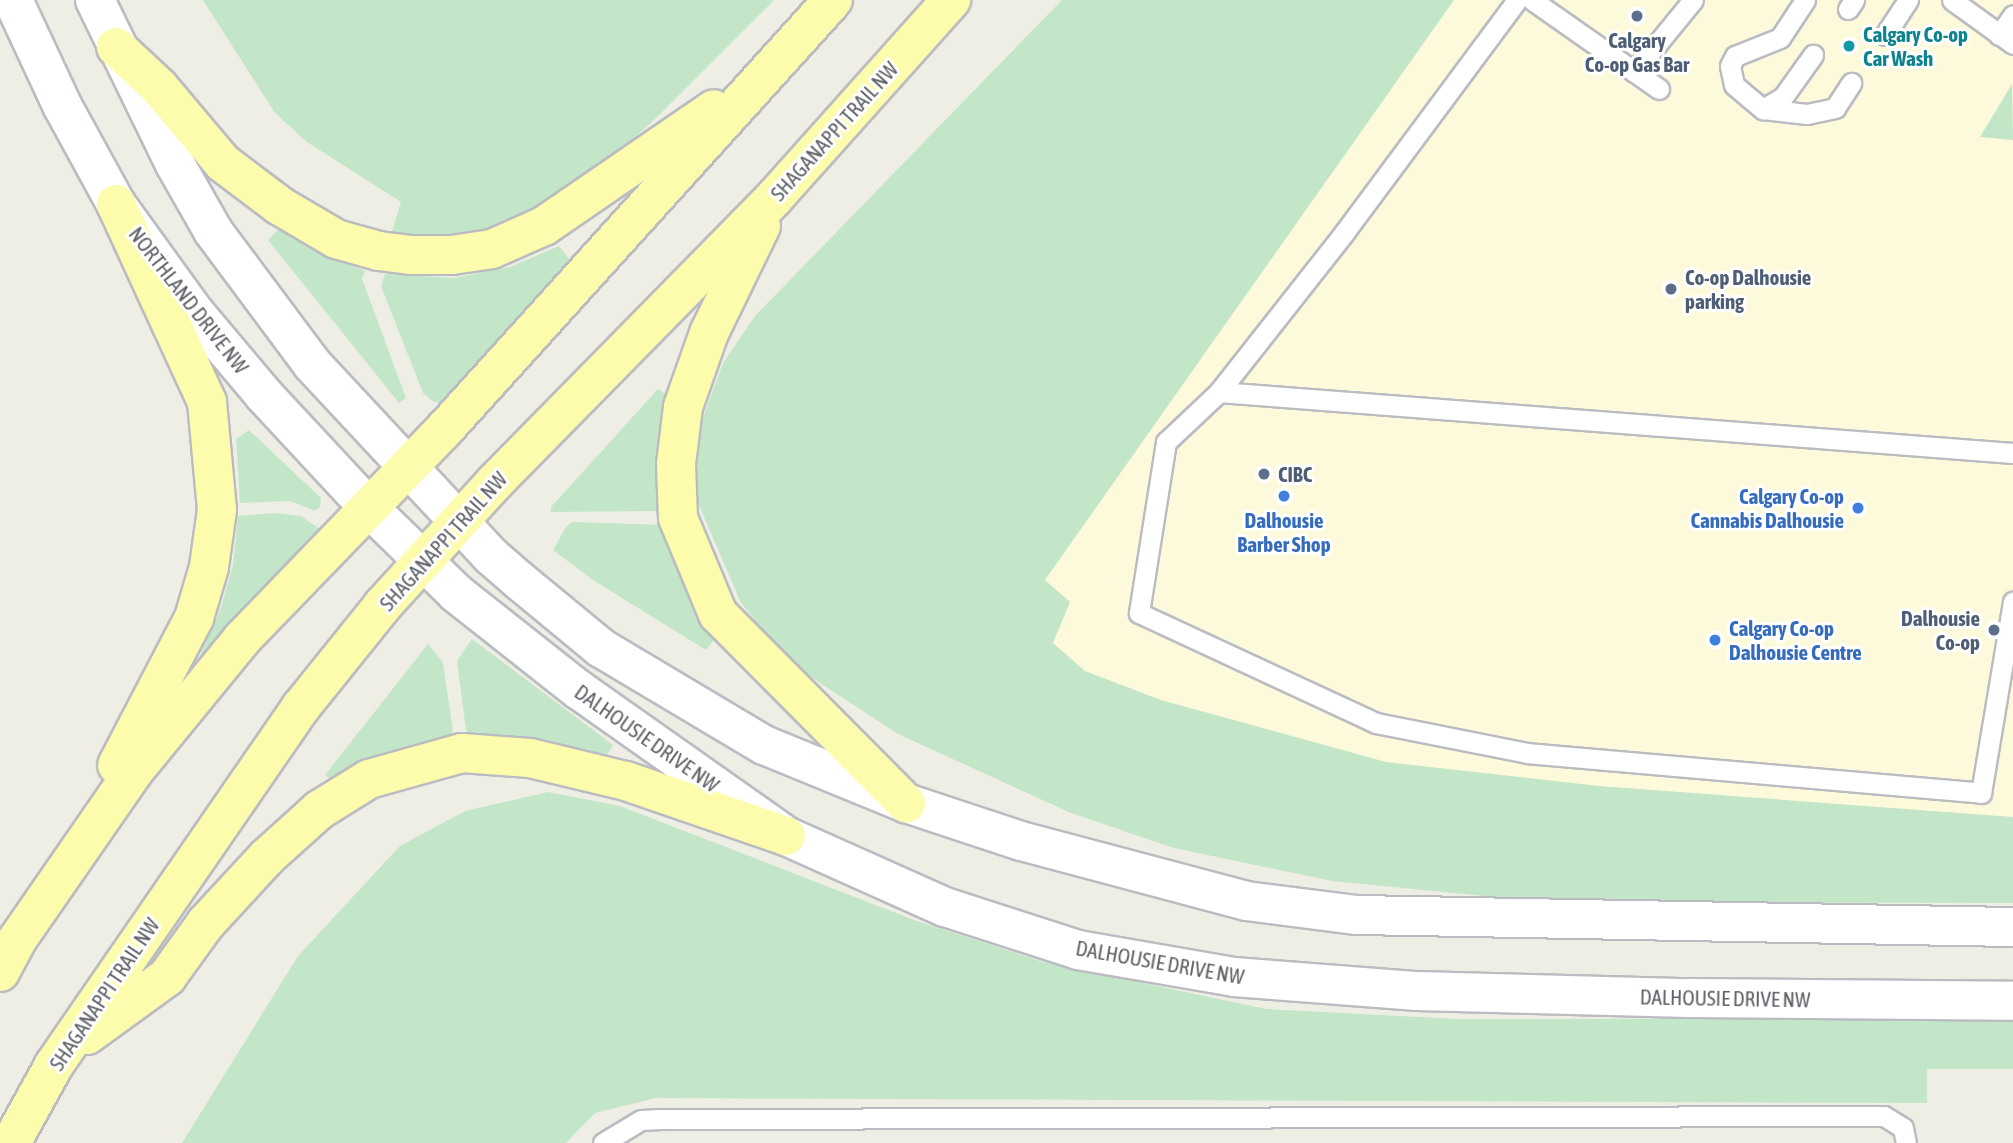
<!DOCTYPE html>
<style>
body{margin:0}
#map{position:relative;width:2013px;height:1143px;overflow:hidden;background:#efeee5;font-family:"Asap Condensed",sans-serif}
div>[style]{position:absolute}
[style*='--x']{left:calc(var(--x)*1px);top:calc(var(--y)*1px);width:calc(var(--w)*1px);rotate:calc(var(--a)*1deg)}
.commercial>*{inset:0;background:#fdfadc}
.green>*{inset:0;background:#c2e6c7}
.roads{filter:drop-shadow(2px 0 #babcc1) drop-shadow(-2px 0 #babcc1) drop-shadow(0 2px #babcc1) drop-shadow(0 -2px #babcc1)}
.service>*{height:19px;margin:-9.5px;padding:0 9.5px;transform-origin:9.5px;border-radius:9.5px;background:#fff}
.tertiary>*{height:38px;margin:-19px;padding:0 19px;transform-origin:19px;border-radius:19px;background:#fff}
.primary>*{height:38px;margin:-19px;padding:0 19px;transform-origin:19px;border-radius:19px;background:#fdfbac}
.dots>*{width:19px;height:19px;translate:-50% -50%;box-sizing:border-box;border:4px solid #fff;border-radius:50%}
span{translate:-50% -50%;white-space:nowrap;text-align:center;line-height:1.15;-webkit-text-stroke:6px #fff;paint-order:stroke}
.culture-label{font-size:21px;color:#0d838f;font-weight:700}
.left{translate:0 -50%;text-align:left}
.service-label{font-size:21px;color:#4e5e75;font-weight:700}
.right{translate:-100% -50%;text-align:right}
.street-label{font-size:21px;color:#5d6065}
.shop-label{font-size:21px;color:#366cbe;font-weight:700}
</style>
<div id="map">
<div class="commercial">
<div style="clip-path:polygon(1427px 0,2013px 0,2013px 847px,1268px 801px,942px 656px)"></div>
</div>
<div class="green">
<div style="clip-path:polygon(203px 0,774px 0,654px 120px,600px 168px,513px 224px,440px 239px,391px 234px,401px 202px,307px 142px,275px 113px)"></div>
<div style="clip-path:polygon(1062px 0,1454px 0,1045px 580px,1070px 602px,1053px 643px,1085px 671px,1161px 700px,1386px 762px,1599px 786px,2013px 817px,2013px 903px,1547px 902px,1332px 881px,1174px 848px,1071px 813px,898px 734px,791px 664px,741px 603px,698px 503px,697px 434px,723px 363px,755px 316px)"></div>
<div style="clip-path:polygon(2012px 84px,2013px 140px,1980px 137px)"></div>
<div style="clip-path:polygon(279px 229px,316px 251px,365px 271px,362px 279px,406px 398px,399px 403px,268px 240px)"></div>
<div style="clip-path:polygon(559px 246px,569px 259px,442px 403px,434px 402px,423px 393px,381px 286px,385px 274px,454px 278px,510px 267px)"></div>
<div style="clip-path:polygon(658px 389px,671px 398px,663px 507px,656px 511px,551px 512px,551px 507px)"></div>
<div style="clip-path:polygon(249px 430px,321px 498px,320px 507px,315px 511px,290px 501px,240px 503px,236px 439px)"></div>
<div style="clip-path:polygon(275px 513px,301px 516px,321px 530px,214px 667px,199px 658px,220px 611px,233px 565px,238px 516px)"></div>
<div style="clip-path:polygon(572px 522px,665px 525px,678px 571px,716px 637px,706px 650px,593px 580px,553px 550px,566px 527px)"></div>
<div style="clip-path:polygon(472px 639px,613px 745px,605px 758px,472px 737px,466px 730px,457px 661px)"></div>
<div style="clip-path:polygon(428px 644px,443px 663px,453px 731px,448px 739px,335px 784px,325px 775px)"></div>
<div style="clip-path:polygon(548px 792px,620px 806px,914px 920px,1043px 962px,1266px 1009px,1457px 1019px,2013px 1018px,2013px 1069px,1927px 1069px,1927px 1103px,656px 1098px,595px 1113px,566px 1143px,182px 1143px,298px 956px,400px 846px,465px 811px)"></div>
</div>
<div class="roads">
<div class="service">
<div style="--x:1517;--y:0;--w:290;--a:126.6"></div>
<div style="--x:1344;--y:233;--w:202;--a:128.2"></div>
<div style="--x:1219;--y:392;--w:73;--a:136.7"></div>
<div style="--x:1166;--y:442;--w:173;--a:99"></div>
<div style="--x:1139;--y:613;--w:261;--a:24.9"></div>
<div style="--x:1376;--y:723;--w:154;--a:11.2"></div>
<div style="--x:1527;--y:753;--w:456;--a:5"></div>
<div style="--x:1981;--y:793;--w:194;--a:-80.5"></div>
<div style="--x:1532;--y:0;--w:155;--a:35"></div>
<div style="--x:1805;--y:0;--w:45;--a:123.3"></div>
<div style="--x:1780;--y:38;--w:48;--a:158.2"></div>
<div style="--x:1735;--y:56;--w:11;--a:117"></div>
<div style="--x:1730;--y:66;--w:19;--a:78"></div>
<div style="--x:1734;--y:85;--w:38;--a:40"></div>
<div style="--x:1763;--y:109;--w:23;--a:-31"></div>
<div style="--x:1783;--y:97;--w:52;--a:-54.5"></div>
<div style="--x:1952;--y:0;--w:75;--a:35.8"></div>
<div style="--x:1848;--y:9;--w:11;--a:-56"></div>
<div style="--x:1885;--y:35;--w:42;--a:-56.7"></div>
<div style="--x:1999;--y:35;--w:24;--a:-55"></div>
<div style="--x:1634;--y:72;--w:93;--a:-50.7"></div>
<div style="--x:1763;--y:109;--w:44;--a:6.5"></div>
<div style="--x:1807;--y:114;--w:29;--a:-12"></div>
<div style="--x:1835;--y:108;--w:30;--a:-57"></div>
<div style="--x:1219;--y:392;--w:796;--a:4.39"></div>
<div style="--x:603;--y:1143;--w:44;--a:-31.2"></div>
<div style="--x:641;--y:1120;--w:20;--a:-3"></div>
<div style="--x:661;--y:1119;--w:1223;--a:-0.14"></div>
<div style="--x:1884;--y:1116;--w:22;--a:32"></div>
<div style="--x:1903;--y:1128;--w:15;--a:79"></div>
</div>
<div class="tertiary">
<div style="--x:13;--y:0;--w:118;--a:65"></div>
<div style="--x:63;--y:107;--w:111;--a:61.3"></div>
<div style="--x:116;--y:204;--w:135;--a:54.1"></div>
<div style="--x:195;--y:313;--w:107;--a:49.9"></div>
<div style="--x:264;--y:395;--w:153;--a:47.1"></div>
<div style="--x:368;--y:507;--w:123;--a:44.3"></div>
<div style="--x:456;--y:593;--w:157;--a:38.3"></div>
<div style="--x:579;--y:690;--w:253;--a:35.2"></div>
<div style="--x:786;--y:836;--w:174;--a:24.1"></div>
<div style="--x:945;--y:907;--w:140;--a:17.9"></div>
<div style="--x:1078;--y:950;--w:158;--a:9.8"></div>
<div style="--x:1234;--y:977;--w:184;--a:4.4"></div>
<div style="--x:1417;--y:991;--w:272;--a:1.5"></div>
<div style="--x:1689;--y:998;--w:324;--a:0.5"></div>
<div style="--x:95;--y:0;--w:182;--a:64"></div>
<div style="--x:175;--y:164;--w:77;--a:60.4"></div>
<div style="--x:213;--y:231;--w:166;--a:53.3"></div>
<div style="--x:312;--y:364;--w:262;--a:47"></div>
<div style="--x:491;--y:556;--w:40;--a:41"></div>
<div style="--x:521;--y:582;--w:104;--a:39.5"></div>
<div style="--x:601;--y:648;--w:190;--a:30.8"></div>
<div style="--x:764;--y:745;--w:153;--a:22.2"></div>
<div style="--x:906;--y:803;--w:121;--a:18.3"></div>
<div style="--x:1021;--y:841;--w:233;--a:14.9"></div>
<div style="--x:1246;--y:901;--w:112;--a:7.2"></div>
<div style="--x:1357;--y:915;--w:656;--a:1.05"></div>
</div>
<div class="primary">
<div style="--x:116;--y:47;--w:59;--a:42.9"></div>
<div style="--x:159;--y:87;--w:99;--a:49.9"></div>
<div style="--x:223;--y:163;--w:71;--a:37"></div>
<div style="--x:280;--y:206;--w:65;--a:30.5"></div>
<div style="--x:336;--y:239;--w:45;--a:15.6"></div>
<div style="--x:379;--y:251;--w:33;--a:7"></div>
<div style="--x:412;--y:255;--w:40;--a:0"></div>
<div style="--x:452;--y:255;--w:40;--a:-8.5"></div>
<div style="--x:492;--y:249;--w:57;--a:-23.9"></div>
<div style="--x:544;--y:226;--w:206;--a:-34.5"></div>
<div style="--x:116;--y:204;--w:218;--a:65.3"></div>
<div style="--x:207;--y:402;--w:108;--a:84.7"></div>
<div style="--x:217;--y:510;--w:58;--a:98"></div>
<div style="--x:209;--y:567;--w:53;--a:106.4"></div>
<div style="--x:194;--y:618;--w:166;--a:117.6"></div>
<div style="--x:761;--y:226;--w:119;--a:115.9"></div>
<div style="--x:709;--y:333;--w:78;--a:109.4"></div>
<div style="--x:683;--y:407;--w:57;--a:97"></div>
<div style="--x:676;--y:464;--w:54;--a:87.9"></div>
<div style="--x:678;--y:518;--w:104;--a:67.4"></div>
<div style="--x:718;--y:614;--w:267;--a:45.2"></div>
<div style="--x:0;--y:972;--w:36;--a:-62"></div>
<div style="--x:17;--y:940;--w:206;--a:-55.3"></div>
<div style="--x:134;--y:771;--w:171;--a:-50.7"></div>
<div style="--x:242;--y:639;--w:289;--a:-46"></div>
<div style="--x:443;--y:431;--w:581;--a:-47.86"></div>
<div style="--x:87;--y:1035;--w:99;--a:-35.9"></div>
<div style="--x:167;--y:977;--w:67;--a:-54.2"></div>
<div style="--x:206;--y:923;--w:90;--a:-47.3"></div>
<div style="--x:267;--y:857;--w:70;--a:-42.1"></div>
<div style="--x:319;--y:810;--w:59;--a:-31.8"></div>
<div style="--x:369;--y:779;--w:97;--a:-15.6"></div>
<div style="--x:462;--y:753;--w:68;--a:4.2"></div>
<div style="--x:530;--y:758;--w:99;--a:13.5"></div>
<div style="--x:626;--y:781;--w:169;--a:19"></div>
<div style="--x:11;--y:1143;--w:89;--a:-61.1"></div>
<div style="--x:54;--y:1065;--w:435;--a:-55.4"></div>
<div style="--x:301;--y:707;--w:131;--a:-51.2"></div>
<div style="--x:383;--y:605;--w:166;--a:-47.7"></div>
<div style="--x:495;--y:482;--w:398;--a:-45.5"></div>
<div style="--x:774;--y:198;--w:266;--a:-48.2"></div>
</div>
</div>
<div class="dots">
<div style="left:1637px;top:16px;background:#5c6f8a"></div>
<div style="left:1849px;top:46px;background:#0f9aa8"></div>
<div style="left:1671px;top:289px;background:#5c6f8a"></div>
<div style="left:1264px;top:474px;background:#5c6f8a"></div>
<div style="left:1284px;top:496px;background:#3f7fe0"></div>
<div style="left:1858px;top:508px;background:#3f7fe0"></div>
<div style="left:1994px;top:630px;background:#5c6f8a"></div>
<div style="left:1715px;top:640px;background:#3f7fe0"></div>
</div>
<div class="culture-label">
<span class="left" style="left:1863px;top:46px">Calgary Co-op<br>Car Wash</span>
</div>
<div class="service-label">
<span style="left:1637px;top:52px">Calgary<br>Co-op Gas Bar</span>
<span class="left" style="left:1685px;top:289px">Co-op Dalhousie<br>parking</span>
<span class="left" style="left:1278px;top:474px">CIBC</span>
<span class="right" style="left:1980px;top:630px">Dalhousie<br>Co-op</span>
</div>
<div class="street-label">
<span style="left:834px;top:131px;rotate:-48deg">SHAGANAPPI TRAIL NW</span>
<span style="left:189px;top:300px;rotate:52deg">NORTHLAND DRIVE NW</span>
<span style="left:443px;top:541px;rotate:-48deg">SHAGANAPPI TRAIL NW</span>
<span style="left:647px;top:738px;rotate:35deg">DALHOUSIE DRIVE NW</span>
<span style="left:1160px;top:962px;rotate:10deg">DALHOUSIE DRIVE NW</span>
<span style="left:104px;top:994px;rotate:-56deg">SHAGANAPPI TRAIL NW</span>
<span style="left:1725px;top:998px;rotate:1deg">DALHOUSIE DRIVE NW</span>
</div>
<div class="shop-label">
<span class="right" style="left:1844px;top:508px">Calgary Co-op<br>Cannabis Dalhousie</span>
<span style="left:1284px;top:532px">Dalhousie<br>Barber Shop</span>
<span class="left" style="left:1729px;top:640px">Calgary Co-op<br>Dalhousie Centre</span>
</div>
</div>
